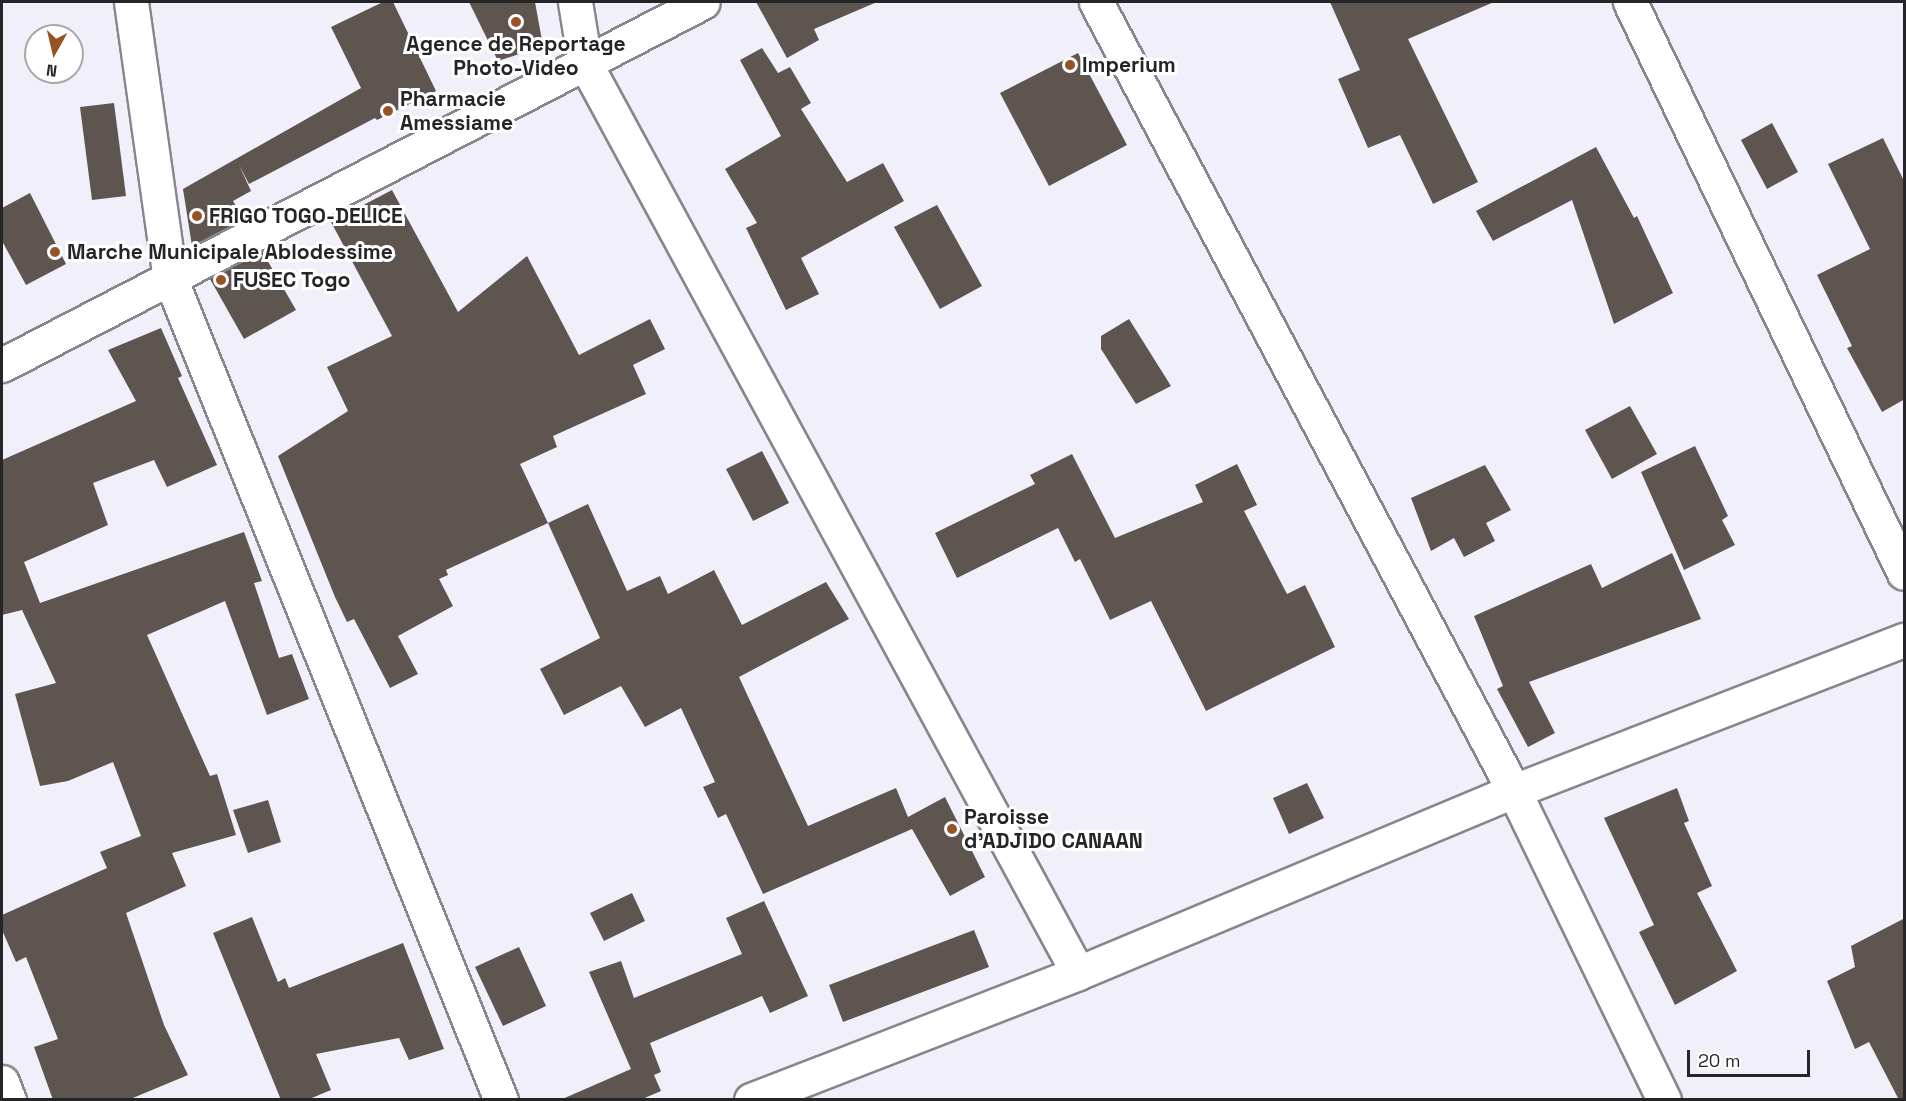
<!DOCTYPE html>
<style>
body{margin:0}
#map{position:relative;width:1906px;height:1101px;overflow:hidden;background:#f1f0fa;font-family:"Space Grotesk",sans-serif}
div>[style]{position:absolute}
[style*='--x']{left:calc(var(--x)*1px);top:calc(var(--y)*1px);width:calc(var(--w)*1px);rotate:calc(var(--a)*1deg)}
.building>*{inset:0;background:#5e5551}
.roads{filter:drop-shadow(2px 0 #87868f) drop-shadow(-2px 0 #87868f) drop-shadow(0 2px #87868f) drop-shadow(0 -2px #87868f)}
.minor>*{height:33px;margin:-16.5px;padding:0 16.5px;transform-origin:16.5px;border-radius:16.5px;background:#fff}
.dots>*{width:16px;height:16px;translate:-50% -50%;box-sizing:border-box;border:3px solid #fff;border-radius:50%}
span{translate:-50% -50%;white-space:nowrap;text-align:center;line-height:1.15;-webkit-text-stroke:6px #fff;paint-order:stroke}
.poi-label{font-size:21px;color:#252528;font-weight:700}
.left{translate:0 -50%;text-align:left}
.frame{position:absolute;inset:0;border:3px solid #252528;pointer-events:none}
.north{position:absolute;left:24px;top:24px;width:60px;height:60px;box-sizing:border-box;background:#fff;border:2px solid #a8a8a9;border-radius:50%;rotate:188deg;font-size:16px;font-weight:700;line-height:24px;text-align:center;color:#252528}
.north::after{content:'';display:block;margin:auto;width:21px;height:27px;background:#975326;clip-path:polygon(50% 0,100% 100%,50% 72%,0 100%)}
.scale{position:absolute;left:1687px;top:1050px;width:123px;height:27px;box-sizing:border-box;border:3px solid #252528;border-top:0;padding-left:8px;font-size:18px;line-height:21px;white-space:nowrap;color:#252528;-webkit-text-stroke:4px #fff;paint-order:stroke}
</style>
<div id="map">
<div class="building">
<div style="clip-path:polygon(383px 2px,393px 2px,436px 91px,377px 120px,375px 118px,249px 184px,239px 165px,251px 191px,233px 201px,244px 219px,192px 246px,183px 189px,361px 88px,331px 27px)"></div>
<div style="clip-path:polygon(469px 2px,535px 2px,543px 46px,498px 61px)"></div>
<div style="clip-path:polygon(756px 2px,877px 2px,814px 29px,819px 40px,787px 58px)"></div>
<div style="clip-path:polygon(1330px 2px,1494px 2px,1408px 39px,1478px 182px,1433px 204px,1400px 135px,1368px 148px,1338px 79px,1360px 70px)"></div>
<div style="clip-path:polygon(762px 48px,778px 73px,790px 67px,811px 103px,801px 109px,847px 182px,883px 163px,904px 201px,801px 258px,819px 294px,786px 310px,746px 228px,757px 223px,725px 169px,781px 136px,740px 60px)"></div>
<div style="clip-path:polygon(1078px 53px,1127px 145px,1049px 186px,1000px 93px)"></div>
<div style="clip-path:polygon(114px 103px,126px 196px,92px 200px,80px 107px)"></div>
<div style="clip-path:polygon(1772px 123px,1798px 172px,1767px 189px,1741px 140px)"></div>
<div style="clip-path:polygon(1883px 138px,1905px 183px,1905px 399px,1882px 412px,1847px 348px,1852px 346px,1817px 275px,1870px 249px,1828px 164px)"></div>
<div style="clip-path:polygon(1596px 147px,1634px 218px,1637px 216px,1673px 293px,1614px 324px,1572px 200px,1493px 241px,1476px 211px)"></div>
<div style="clip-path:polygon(392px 190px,458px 312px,527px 256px,579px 355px,650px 319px,665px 349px,633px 365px,646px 394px,553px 436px,557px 447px,520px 464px,548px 523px,446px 570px,448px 575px,439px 579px,453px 606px,398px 636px,418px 674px,390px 688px,354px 619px,347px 622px,335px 597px,278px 456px,348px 411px,327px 367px,392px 336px,331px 222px)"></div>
<div style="clip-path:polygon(30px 193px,66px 264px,26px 285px,2px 241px,2px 208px)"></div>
<div style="clip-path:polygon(937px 205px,982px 286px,940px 309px,894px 227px)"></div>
<div style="clip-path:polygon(262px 251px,296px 310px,244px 339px,210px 279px)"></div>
<div style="clip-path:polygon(1129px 319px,1171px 386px,1136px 404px,1101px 349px,1101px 336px)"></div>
<div style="clip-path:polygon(161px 328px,182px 376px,178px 378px,217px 465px,167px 487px,154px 460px,93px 483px,108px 525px,24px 562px,40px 603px,244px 532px,262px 581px,254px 583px,279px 658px,292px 654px,309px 699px,267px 715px,225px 601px,147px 635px,210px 776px,217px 774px,236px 835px,172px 853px,186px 886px,126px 913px,164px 1025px,188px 1075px,128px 1100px,53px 1100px,34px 1047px,58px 1039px,26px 957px,16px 962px,2px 930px,2px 915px,107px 868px,100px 852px,141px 836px,113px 762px,68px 781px,40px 786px,15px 694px,56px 683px,22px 610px,2px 615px,2px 460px,136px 401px,108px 350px)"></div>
<div style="clip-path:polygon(1630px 406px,1657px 454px,1612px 479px,1585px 430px)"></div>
<div style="clip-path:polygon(1695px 446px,1728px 516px,1722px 520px,1735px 545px,1684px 570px,1641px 472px)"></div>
<div style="clip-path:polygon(762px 451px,789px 503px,753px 521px,726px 469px)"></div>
<div style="clip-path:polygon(1072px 454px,1115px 538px,1203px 502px,1195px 485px,1237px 464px,1257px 505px,1244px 511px,1287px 594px,1305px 585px,1335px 647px,1206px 711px,1151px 601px,1110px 620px,1080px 559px,1075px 562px,1058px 528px,957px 578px,935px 533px,1035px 484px,1030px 475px)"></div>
<div style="clip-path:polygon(1485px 465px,1511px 510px,1486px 523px,1495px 541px,1464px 557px,1454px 538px,1431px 551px,1411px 498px)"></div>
<div style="clip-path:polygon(588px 504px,627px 591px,660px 576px,668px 594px,714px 570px,742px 625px,826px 582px,849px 619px,739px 677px,808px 826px,896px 788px,908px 817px,945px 797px,985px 877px,950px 896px,912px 829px,763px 894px,726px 814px,718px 818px,703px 787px,715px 782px,681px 708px,645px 727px,621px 686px,564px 715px,540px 669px,600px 638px,548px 523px)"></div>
<div style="clip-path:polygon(1672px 553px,1701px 619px,1529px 682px,1555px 733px,1528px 747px,1497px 689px,1503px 686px,1474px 616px,1591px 564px,1602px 588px)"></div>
<div style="clip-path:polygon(1307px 783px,1324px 818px,1289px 834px,1273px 798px)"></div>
<div style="clip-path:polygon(1677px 788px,1689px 821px,1684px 823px,1712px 886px,1697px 893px,1737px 971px,1675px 1005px,1639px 932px,1654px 925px,1604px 818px)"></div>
<div style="clip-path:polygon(268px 800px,281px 842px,248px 853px,233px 810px)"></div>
<div style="clip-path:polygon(632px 893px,645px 921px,604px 941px,590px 913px)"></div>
<div style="clip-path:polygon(764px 901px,808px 996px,770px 1013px,762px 996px,650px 1043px,661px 1072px,654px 1075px,661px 1091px,640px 1100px,560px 1100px,631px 1069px,589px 972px,621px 961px,634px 998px,742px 954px,726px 918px)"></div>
<div style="clip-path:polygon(252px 917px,278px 982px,285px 978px,289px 988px,403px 943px,444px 1049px,409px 1060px,399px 1038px,316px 1054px,331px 1090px,307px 1100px,281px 1100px,213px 933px)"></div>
<div style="clip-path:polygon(1905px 918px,1905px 1100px,1899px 1100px,1869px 1042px,1855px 1049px,1827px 981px,1855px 967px,1851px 946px)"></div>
<div style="clip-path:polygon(974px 930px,989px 967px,843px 1022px,829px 985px)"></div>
<div style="clip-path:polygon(519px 947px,546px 1006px,503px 1026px,475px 967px)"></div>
</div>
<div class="roads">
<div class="minor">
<div style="--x:131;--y:2;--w:279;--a:82"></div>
<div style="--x:170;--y:278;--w:886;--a:68.07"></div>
<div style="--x:575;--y:2;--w:62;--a:80.7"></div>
<div style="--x:585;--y:63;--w:1035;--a:61.55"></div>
<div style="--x:1096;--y:2;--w:893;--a:62.09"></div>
<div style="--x:1514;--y:791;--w:343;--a:64.1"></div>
<div style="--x:1630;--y:2;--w:633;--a:64.37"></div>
<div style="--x:2;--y:365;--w:789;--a:-27.38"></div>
<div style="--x:2;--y:1082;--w:19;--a:69"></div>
<div style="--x:751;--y:1100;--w:351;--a:-21.2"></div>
<div style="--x:1078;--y:973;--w:472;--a:-22.7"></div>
<div style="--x:1514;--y:791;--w:418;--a:-21.2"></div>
</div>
</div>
<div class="dots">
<div style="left:516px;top:22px;background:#975326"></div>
<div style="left:1070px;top:65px;background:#975326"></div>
<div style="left:388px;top:111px;background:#975326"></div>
<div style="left:197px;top:216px;background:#975326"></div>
<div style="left:55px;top:252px;background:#975326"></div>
<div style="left:221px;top:280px;background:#975326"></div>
<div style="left:952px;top:829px;background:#975326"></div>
</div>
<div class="poi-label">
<span style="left:516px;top:56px">Agence de Reportage<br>Photo-Video</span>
<span class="left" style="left:1082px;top:65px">Imperium</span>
<span class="left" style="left:400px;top:111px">Pharmacie<br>Amessiame</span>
<span class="left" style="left:209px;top:216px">FRIGO TOGO-DELICE</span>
<span class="left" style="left:67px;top:252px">Marche Municipale Ablodessime</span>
<span class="left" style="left:233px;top:280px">FUSEC Togo</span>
<span class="left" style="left:964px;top:829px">Paroisse<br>d'ADJIDO CANAAN</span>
</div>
<div class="frame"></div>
<div class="north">N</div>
<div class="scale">20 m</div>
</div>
